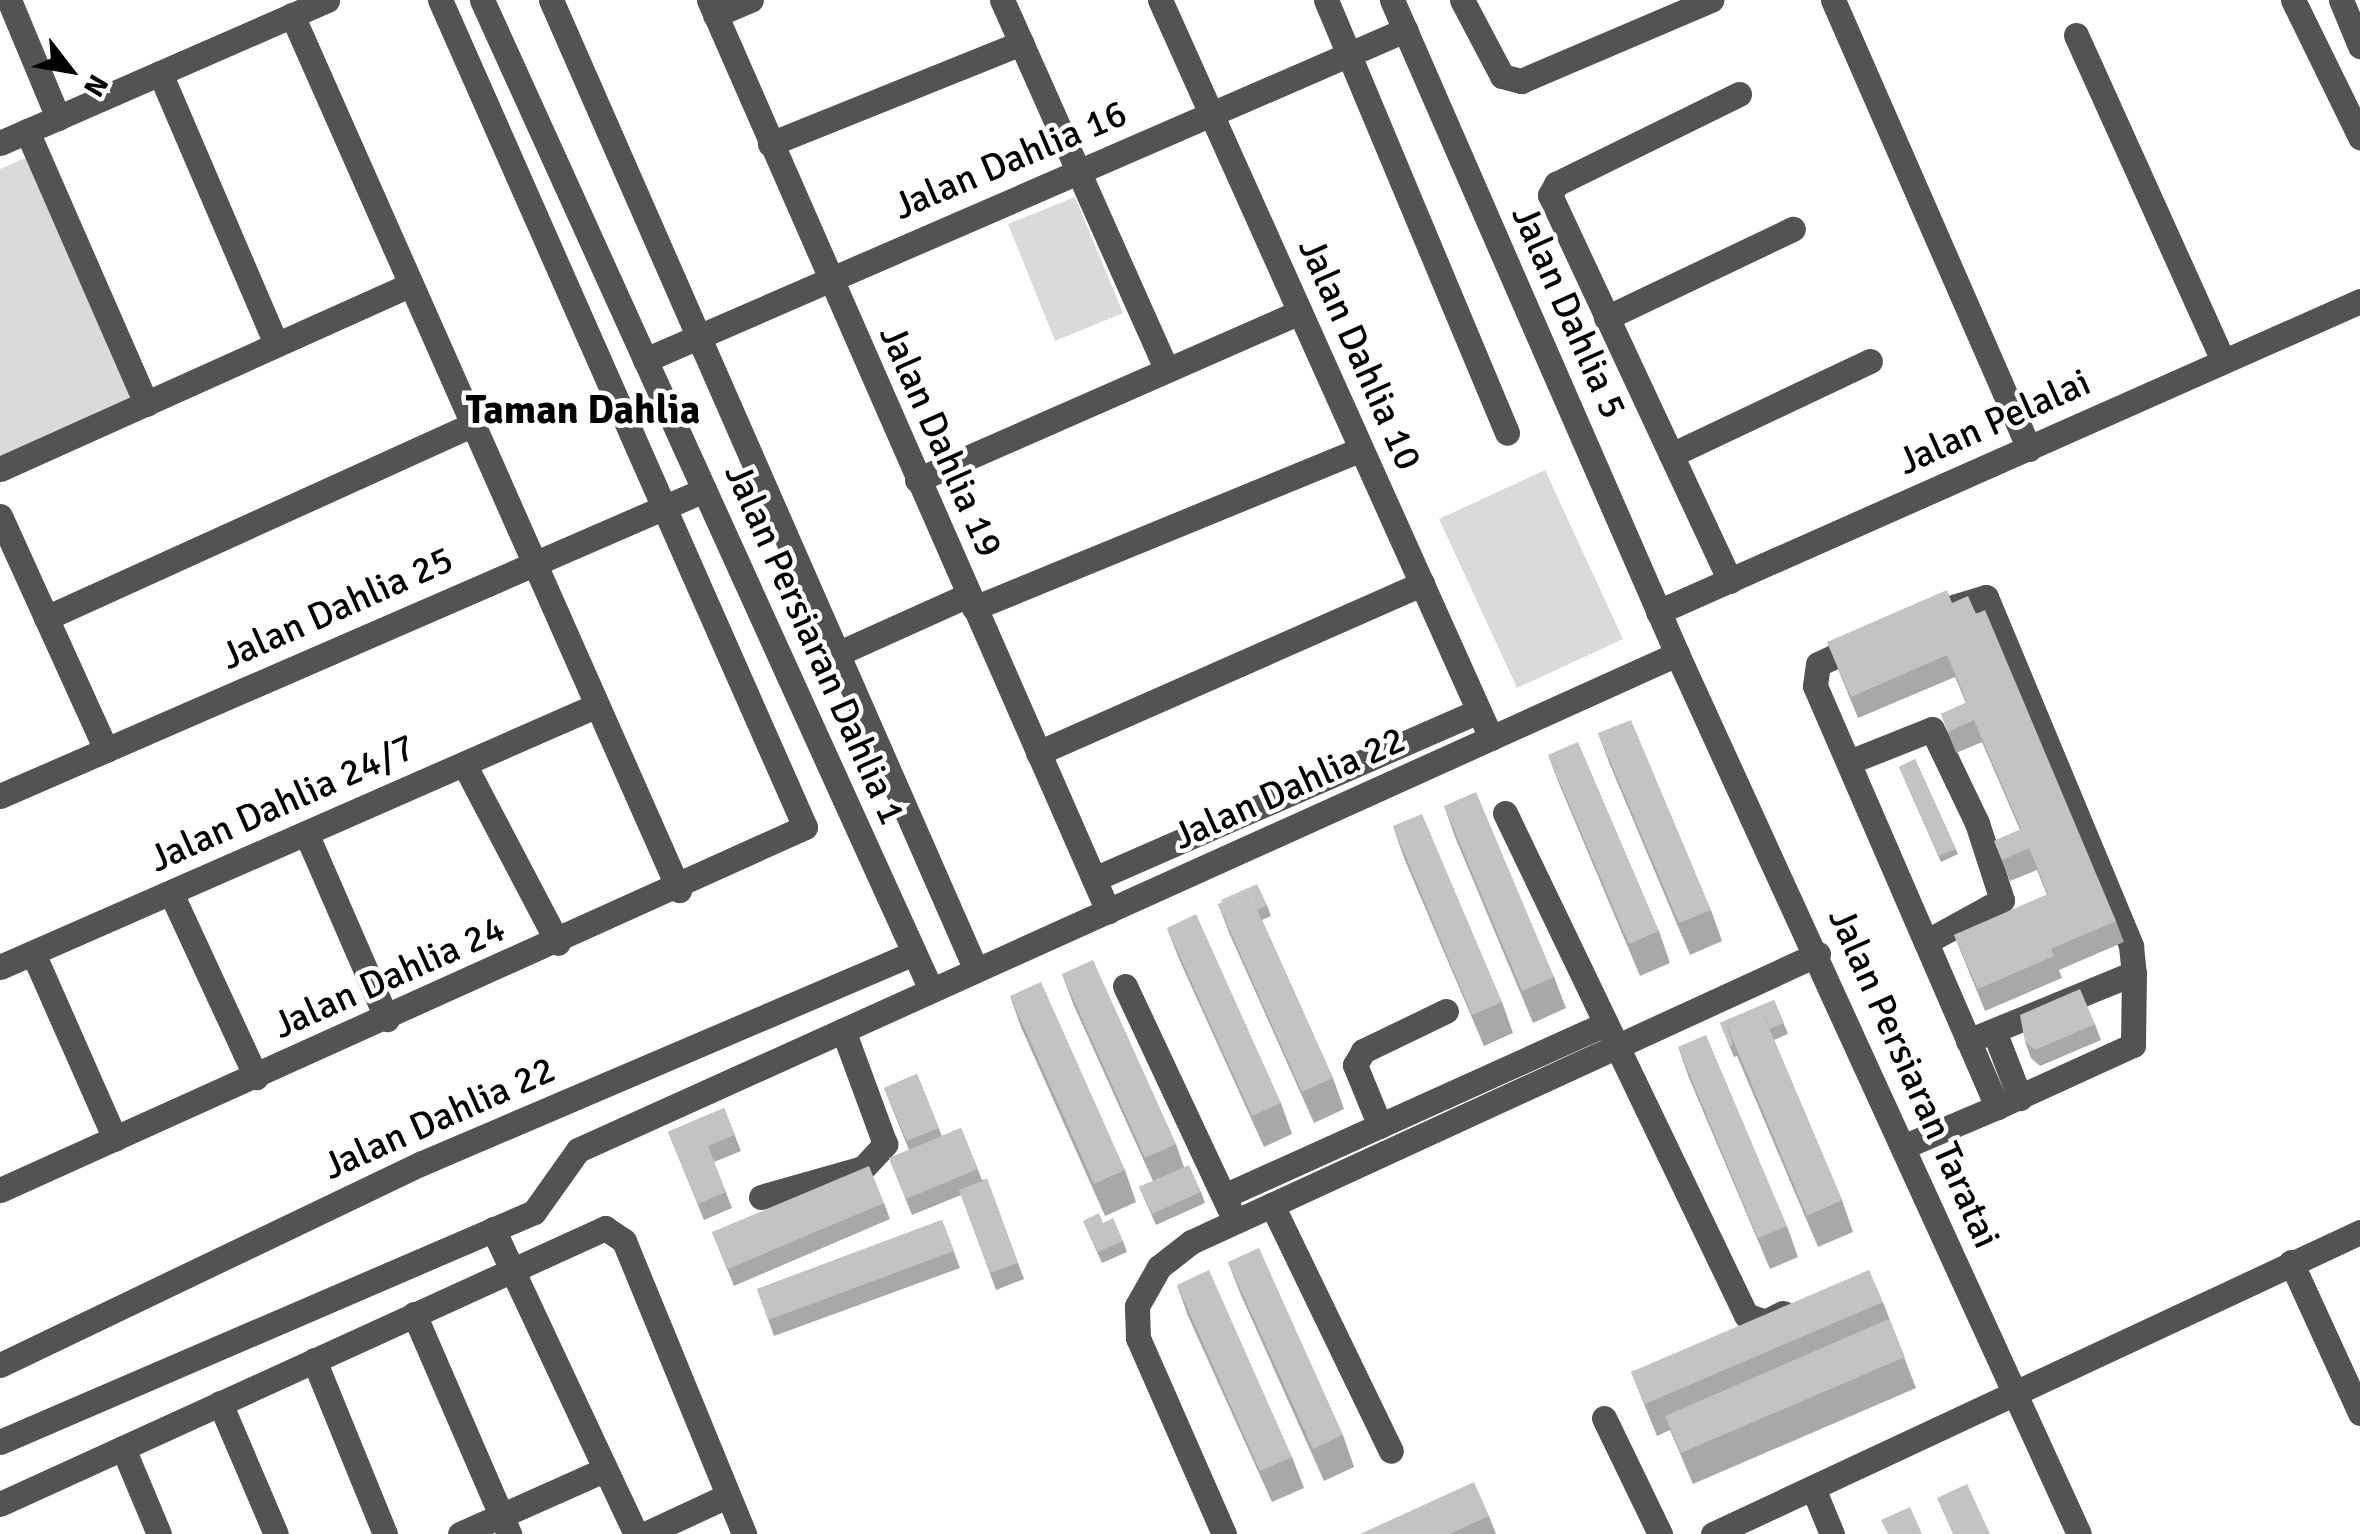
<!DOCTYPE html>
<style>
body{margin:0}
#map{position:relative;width:2360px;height:1534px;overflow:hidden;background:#fff;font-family:Signika,sans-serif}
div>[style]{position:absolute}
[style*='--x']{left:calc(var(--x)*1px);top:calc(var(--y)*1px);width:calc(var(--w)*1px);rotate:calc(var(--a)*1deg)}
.green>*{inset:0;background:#dadada}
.minor>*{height:25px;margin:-12.5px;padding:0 12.5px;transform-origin:12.5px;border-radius:12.5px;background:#535353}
.wall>*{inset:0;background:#a8a8a8}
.building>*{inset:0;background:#c3c3c3}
span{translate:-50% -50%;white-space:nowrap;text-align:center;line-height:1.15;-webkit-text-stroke:9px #fff;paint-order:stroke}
.street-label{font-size:38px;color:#000}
.neighbourhood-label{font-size:40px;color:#000;font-weight:700}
.north{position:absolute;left:20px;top:20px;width:100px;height:100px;-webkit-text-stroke:8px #fff;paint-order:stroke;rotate:121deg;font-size:28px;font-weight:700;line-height:40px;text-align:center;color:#000}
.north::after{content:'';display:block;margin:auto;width:35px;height:45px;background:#000;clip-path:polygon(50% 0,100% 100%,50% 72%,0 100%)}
</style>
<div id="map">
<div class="green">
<div style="clip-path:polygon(27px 157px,133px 397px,0 457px,0 169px)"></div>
<div style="clip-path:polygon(1075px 197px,1123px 313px,1055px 341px,1008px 224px)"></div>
<div style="clip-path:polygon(1545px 470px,1623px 639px,1517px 688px,1439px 519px)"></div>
</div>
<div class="minor">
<div style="--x:9;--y:0;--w:128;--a:67.4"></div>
<div style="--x:482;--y:0;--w:1087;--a:65.6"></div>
<div style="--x:551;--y:0;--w:1059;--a:66.34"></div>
<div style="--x:709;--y:0;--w:995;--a:66.35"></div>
<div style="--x:1002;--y:0;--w:403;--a:66"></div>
<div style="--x:1160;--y:0;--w:809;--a:65.84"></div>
<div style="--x:1326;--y:0;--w:469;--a:67.3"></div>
<div style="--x:1392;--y:0;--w:713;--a:66.45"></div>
<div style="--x:1677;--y:654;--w:967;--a:65.45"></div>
<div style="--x:1462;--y:0;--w:86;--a:62.2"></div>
<div style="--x:1502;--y:76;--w:20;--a:15"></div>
<div style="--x:1521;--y:81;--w:207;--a:-23.1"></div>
<div style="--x:1833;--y:0;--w:490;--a:66.4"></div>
<div style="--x:2293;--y:0;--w:153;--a:63.9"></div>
<div style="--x:2341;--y:0;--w:50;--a:67.6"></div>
<div style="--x:292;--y:15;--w:957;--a:66.14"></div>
<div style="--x:715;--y:15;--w:39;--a:-23"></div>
<div style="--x:2076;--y:35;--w:355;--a:65.7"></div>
<div style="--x:160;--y:73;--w:295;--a:66.8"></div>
<div style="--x:27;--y:131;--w:298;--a:66.4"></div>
<div style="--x:0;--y:143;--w:357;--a:-23.6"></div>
<div style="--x:770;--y:144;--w:271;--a:-21.9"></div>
<div style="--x:1606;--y:318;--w:207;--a:-25.5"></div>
<div style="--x:645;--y:360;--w:829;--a:-23.47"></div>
<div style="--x:1671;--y:455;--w:220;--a:-25.3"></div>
<div style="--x:0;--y:469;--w:448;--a:-24.2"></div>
<div style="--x:917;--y:480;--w:418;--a:-23.7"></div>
<div style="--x:0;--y:516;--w:257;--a:65.6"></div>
<div style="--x:1730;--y:581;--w:426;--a:-115"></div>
<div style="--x:1550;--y:195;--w:13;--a:-61"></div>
<div style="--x:1556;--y:184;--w:204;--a:-26.2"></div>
<div style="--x:974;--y:608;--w:418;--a:-22.3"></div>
<div style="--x:1658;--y:612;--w:768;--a:-23.89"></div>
<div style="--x:1920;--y:617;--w:69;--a:-16.9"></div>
<div style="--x:1986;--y:597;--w:378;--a:67.4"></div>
<div style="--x:2131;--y:946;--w:27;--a:84"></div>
<div style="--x:46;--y:618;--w:465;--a:-24.4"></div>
<div style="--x:1861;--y:644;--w:47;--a:155.1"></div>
<div style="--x:1818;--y:664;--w:22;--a:98"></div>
<div style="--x:1815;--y:686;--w:459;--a:66.6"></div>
<div style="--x:1997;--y:1107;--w:100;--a:157"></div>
<div style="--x:837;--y:654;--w:144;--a:-24.2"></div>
<div style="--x:1038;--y:753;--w:420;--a:-23.8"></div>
<div style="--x:1849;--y:762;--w:89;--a:-21.7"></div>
<div style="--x:1932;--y:729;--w:104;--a:64.4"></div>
<div style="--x:1977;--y:823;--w:81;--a:72"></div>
<div style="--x:2002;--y:900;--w:87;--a:151.1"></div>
<div style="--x:464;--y:764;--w:202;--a:62.3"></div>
<div style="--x:0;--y:796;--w:768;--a:-23.49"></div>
<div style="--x:1505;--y:813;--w:557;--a:64.36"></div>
<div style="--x:1746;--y:1315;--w:20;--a:20"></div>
<div style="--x:1765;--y:1322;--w:20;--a:-27"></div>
<div style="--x:306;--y:833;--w:203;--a:66.5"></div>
<div style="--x:1094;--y:879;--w:419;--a:-23.6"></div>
<div style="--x:171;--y:893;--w:203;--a:65.2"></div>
<div style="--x:33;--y:953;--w:203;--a:66.2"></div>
<div style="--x:0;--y:967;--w:650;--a:-23.68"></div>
<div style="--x:1125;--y:986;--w:245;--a:64.9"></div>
<div style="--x:1994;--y:1031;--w:72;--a:68.8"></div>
<div style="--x:1968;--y:1041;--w:179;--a:-22.3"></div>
<div style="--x:2134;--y:973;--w:72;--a:90.8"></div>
<div style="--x:2133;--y:1045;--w:149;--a:155.5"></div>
<div style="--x:1380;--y:1126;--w:66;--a:-112.3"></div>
<div style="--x:1355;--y:1065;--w:16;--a:-60"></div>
<div style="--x:1363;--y:1051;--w:92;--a:-25.7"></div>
<div style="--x:0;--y:1190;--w:883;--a:-24.27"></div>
<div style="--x:805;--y:827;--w:904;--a:-113.81"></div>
<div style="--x:1224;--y:1196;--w:416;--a:-24.3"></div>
<div style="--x:761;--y:1197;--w:106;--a:-15.9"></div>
<div style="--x:863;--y:1168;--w:33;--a:-47"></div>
<div style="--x:885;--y:1144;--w:121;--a:-110.2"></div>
<div style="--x:1272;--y:1205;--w:273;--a:64.2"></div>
<div style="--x:493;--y:1229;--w:337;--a:64.9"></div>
<div style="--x:2291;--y:1262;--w:166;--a:65.4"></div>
<div style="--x:414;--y:1314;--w:240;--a:66.6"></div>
<div style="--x:314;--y:1360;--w:188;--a:67.8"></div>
<div style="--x:0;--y:1365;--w:466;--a:-25.6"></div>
<div style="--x:420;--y:1164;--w:537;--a:-23.13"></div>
<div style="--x:220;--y:1403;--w:142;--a:66.9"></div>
<div style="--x:1604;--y:1418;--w:129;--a:64.2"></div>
<div style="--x:0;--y:1442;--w:581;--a:-23.3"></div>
<div style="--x:534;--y:1212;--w:76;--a:-54.6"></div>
<div style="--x:578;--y:1150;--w:1206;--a:-24.29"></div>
<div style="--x:123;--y:1448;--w:93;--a:67.3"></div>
<div style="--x:1813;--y:1488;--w:50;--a:67.6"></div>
<div style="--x:0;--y:1504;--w:665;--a:-24.52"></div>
<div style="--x:605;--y:1228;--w:23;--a:34"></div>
<div style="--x:624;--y:1241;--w:317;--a:67.7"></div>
<div style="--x:460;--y:1534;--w:158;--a:-24"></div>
<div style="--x:645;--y:1534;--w:90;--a:-24.9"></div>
<div style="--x:1224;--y:1534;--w:214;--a:-113.7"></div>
<div style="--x:1138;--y:1338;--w:32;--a:-92"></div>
<div style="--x:1137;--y:1306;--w:45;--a:-60.6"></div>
<div style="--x:1159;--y:1267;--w:41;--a:-38"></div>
<div style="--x:1191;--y:1242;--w:690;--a:-24.67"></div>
<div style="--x:1713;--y:1534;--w:714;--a:-25.02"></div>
</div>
<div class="wall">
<div style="clip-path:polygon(1952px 603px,2116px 921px,2124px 942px,2059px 970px,2062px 978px,1985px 1011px,1954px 935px,2047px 895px,2037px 870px,2010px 881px,1994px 841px,2020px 830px,1982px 742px,1956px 753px,1941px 714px,1966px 703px,1955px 677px,1858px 718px,1827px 642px)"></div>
<div style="clip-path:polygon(1598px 733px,1711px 910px,1722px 941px,1690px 955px,1610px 765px)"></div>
<div style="clip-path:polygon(1548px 755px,1659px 931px,1670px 963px,1640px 976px,1560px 786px)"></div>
<div style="clip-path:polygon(1915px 759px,1958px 854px,1941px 862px,1899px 767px)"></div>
<div style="clip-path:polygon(1444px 806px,1554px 977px,1566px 1008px,1533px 1023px,1455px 837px)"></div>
<div style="clip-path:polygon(1393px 826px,1502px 1002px,1513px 1033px,1484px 1046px,1404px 858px)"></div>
<div style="clip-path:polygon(1218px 904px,1267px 905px,1271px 916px,1262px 920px,1333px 1078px,1344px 1109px,1314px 1123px,1230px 935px)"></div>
<div style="clip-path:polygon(1167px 928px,1281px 1103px,1292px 1134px,1264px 1147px,1179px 959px)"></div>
<div style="clip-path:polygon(1062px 974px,1176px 1144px,1184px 1167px,1201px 1192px,1205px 1203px,1156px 1225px,1139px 1187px,1153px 1181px,1074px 1006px)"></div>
<div style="clip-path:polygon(1010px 996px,1125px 1170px,1136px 1202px,1105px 1216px,1021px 1027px)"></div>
<div style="clip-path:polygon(1774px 1000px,1788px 1034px,1774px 1040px,1842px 1200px,1853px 1232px,1818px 1247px,1737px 1056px,1734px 1057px,1720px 1023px)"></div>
<div style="clip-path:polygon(2095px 1024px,2101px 1040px,2040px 1066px,2031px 1058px,2025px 1042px)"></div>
<div style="clip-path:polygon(1678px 1047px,1787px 1226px,1798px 1257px,1770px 1269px,1689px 1078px)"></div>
<div style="clip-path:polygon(917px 1074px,942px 1136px,961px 1128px,982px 1180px,987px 1179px,1024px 1279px,996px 1290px,961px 1195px,912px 1215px,889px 1158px,909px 1150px,884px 1088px)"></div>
<div style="clip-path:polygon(724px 1108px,741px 1151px,714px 1162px,732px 1208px,704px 1220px,668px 1132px)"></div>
<div style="clip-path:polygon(884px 1203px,890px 1219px,734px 1286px,712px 1232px)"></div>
<div style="clip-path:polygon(942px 1220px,960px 1268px,774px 1336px,757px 1289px)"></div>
<div style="clip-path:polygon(1083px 1221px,1103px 1223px,1123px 1241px,1127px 1252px,1102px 1263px)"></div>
<div style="clip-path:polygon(1228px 1262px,1343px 1435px,1354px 1467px,1324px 1481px,1240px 1293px)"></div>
<div style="clip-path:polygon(1177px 1285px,1292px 1457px,1304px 1488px,1272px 1502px,1188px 1316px)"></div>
<div style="clip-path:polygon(1883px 1302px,1916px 1388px,1693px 1484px,1670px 1430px,1657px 1436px,1631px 1372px)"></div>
<div style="clip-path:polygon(1489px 1516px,1496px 1534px,1360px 1534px)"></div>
</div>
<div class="building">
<div style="clip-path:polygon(1947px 590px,1952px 603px,1968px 596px,1976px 614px,1985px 610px,2116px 921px,2051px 949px,2054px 956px,1978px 989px,1954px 935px,2048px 894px,2029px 848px,2002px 860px,1994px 841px,2021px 829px,1974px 720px,1948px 732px,1941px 714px,1967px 702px,1947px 655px,1851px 697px,1827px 642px)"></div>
<div style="clip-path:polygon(1631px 720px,1711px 910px,1679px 923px,1598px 733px)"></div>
<div style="clip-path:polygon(1578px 742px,1659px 931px,1629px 944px,1548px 755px)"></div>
<div style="clip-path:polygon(1915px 759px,1956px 849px,1939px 856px,1899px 767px)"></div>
<div style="clip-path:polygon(1476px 792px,1554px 977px,1522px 991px,1444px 806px)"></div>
<div style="clip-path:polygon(1422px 814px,1502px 1002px,1472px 1015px,1393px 826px)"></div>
<div style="clip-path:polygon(1257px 884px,1267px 905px,1257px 910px,1248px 890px,1222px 902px,1221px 900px)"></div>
<div style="clip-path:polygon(1248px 890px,1333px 1078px,1302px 1092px,1218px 904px)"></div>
<div style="clip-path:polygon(1196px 914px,1281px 1103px,1252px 1116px,1167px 928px)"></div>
<div style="clip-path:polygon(1093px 960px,1176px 1144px,1145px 1158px,1062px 974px)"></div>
<div style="clip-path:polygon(1041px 982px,1125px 1170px,1094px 1184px,1010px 996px)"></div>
<div style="clip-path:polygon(2080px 989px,2095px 1024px,2035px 1050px,2025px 1042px,2020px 1015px)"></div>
<div style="clip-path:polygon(1774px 1000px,1784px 1023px,1770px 1029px,1761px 1009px,1726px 1024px,1733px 1045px,1730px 1046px,1720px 1023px)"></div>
<div style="clip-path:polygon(1761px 1009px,1842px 1200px,1807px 1216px,1726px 1024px)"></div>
<div style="clip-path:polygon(1706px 1035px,1787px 1226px,1758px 1238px,1678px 1047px)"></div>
<div style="clip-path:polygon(917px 1074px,939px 1128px,907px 1141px,884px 1088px)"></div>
<div style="clip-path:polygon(724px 1108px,735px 1135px,708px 1146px,726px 1192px,698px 1204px,668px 1132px)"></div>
<div style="clip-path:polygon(961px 1128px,978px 1169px,906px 1199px,889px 1158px)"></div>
<div style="clip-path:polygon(1189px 1165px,1201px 1192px,1152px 1214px,1139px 1187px)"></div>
<div style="clip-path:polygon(869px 1166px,884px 1203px,728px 1269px,712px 1232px)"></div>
<div style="clip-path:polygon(987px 1179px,1018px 1263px,990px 1273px,959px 1190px)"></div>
<div style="clip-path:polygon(1099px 1213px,1103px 1223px,1113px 1218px,1123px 1241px,1098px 1252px,1083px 1221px)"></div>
<div style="clip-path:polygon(942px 1220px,954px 1251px,768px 1320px,757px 1289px)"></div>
<div style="clip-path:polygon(1259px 1248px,1343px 1435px,1313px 1449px,1228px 1262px)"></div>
<div style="clip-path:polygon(1209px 1270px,1292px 1457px,1260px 1471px,1177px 1285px)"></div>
<div style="clip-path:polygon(1869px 1270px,1883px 1302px,1645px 1404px,1631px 1372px)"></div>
<div style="clip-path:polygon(1889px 1319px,1905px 1357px,1681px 1453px,1665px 1416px)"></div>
<div style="clip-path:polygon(1474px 1482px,1489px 1516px,1450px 1534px,1360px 1534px)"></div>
<div style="clip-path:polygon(1967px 1484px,1990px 1534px,1953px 1534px,1937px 1498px)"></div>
<div style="clip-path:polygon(1910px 1507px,1922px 1534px,1888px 1534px,1881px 1520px)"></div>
</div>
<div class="street-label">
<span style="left:1010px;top:160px;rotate:-23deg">Jalan Dahlia 16</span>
<span style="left:1569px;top:312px;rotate:66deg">Jalan Dahlia 5</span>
<span style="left:1360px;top:354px;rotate:66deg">Jalan Dahlia 10</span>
<span style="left:1994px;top:422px;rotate:-24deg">Jalan Pelalai</span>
<span style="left:941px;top:441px;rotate:66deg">Jalan Dahlia 19</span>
<span style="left:337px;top:608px;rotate:-24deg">Jalan Dahlia 25</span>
<span style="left:815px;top:644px;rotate:66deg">Jalan Persiaran Dahlia 1</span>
<span style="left:1289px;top:788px;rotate:-24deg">Jalan Dahlia 22</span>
<span style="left:282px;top:803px;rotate:-24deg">Jalan Dahlia 24/7</span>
<span style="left:389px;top:977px;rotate:-24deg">Jalan Dahlia 24</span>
<span style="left:1914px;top:1078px;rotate:66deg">Jalan Persiaran Taratai</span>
<span style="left:439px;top:1118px;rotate:-24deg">Jalan Dahlia 22</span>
</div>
<div class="neighbourhood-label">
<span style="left:583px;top:410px">Taman Dahlia</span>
</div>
<div class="north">N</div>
</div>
